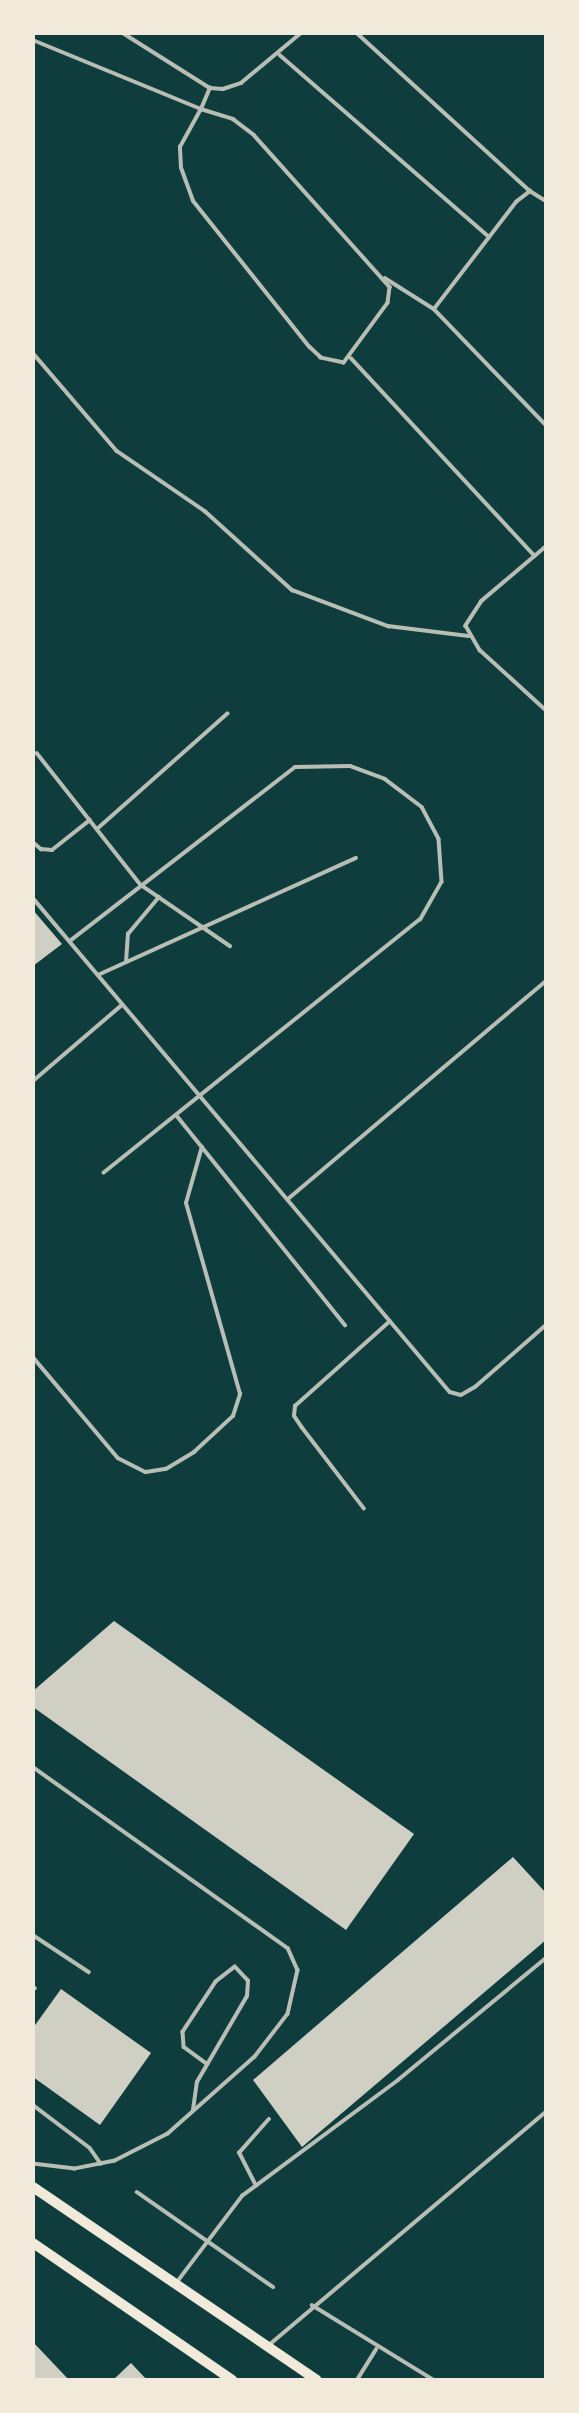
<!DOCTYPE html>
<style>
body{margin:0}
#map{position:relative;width:579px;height:2413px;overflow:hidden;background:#0f3d3e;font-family:"IBM Plex Sans",sans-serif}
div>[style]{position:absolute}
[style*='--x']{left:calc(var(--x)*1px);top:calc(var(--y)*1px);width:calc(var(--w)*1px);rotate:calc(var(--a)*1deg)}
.building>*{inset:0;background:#cfcfc3}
.service>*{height:3.5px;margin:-1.75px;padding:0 1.75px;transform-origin:1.75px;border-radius:1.75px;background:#b8beb3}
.primary>*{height:10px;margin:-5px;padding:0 5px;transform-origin:5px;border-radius:5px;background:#f1e9da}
span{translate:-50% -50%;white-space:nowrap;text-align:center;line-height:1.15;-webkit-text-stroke:5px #f1e9da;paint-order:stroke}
.frame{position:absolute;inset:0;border:35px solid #f1e9da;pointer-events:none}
</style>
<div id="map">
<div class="building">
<div style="clip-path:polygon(33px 910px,62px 944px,33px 966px)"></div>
<div style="clip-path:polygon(114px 1621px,414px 1834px,346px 1930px,33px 1707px,33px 1691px)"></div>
<div style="clip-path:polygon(513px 1857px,546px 1893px,546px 1940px,302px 2147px,253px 2080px)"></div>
<div style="clip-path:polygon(61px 1989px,151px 2053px,100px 2125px,33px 2077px,33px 2028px)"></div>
<div style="clip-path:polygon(33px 2342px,69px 2380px,33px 2380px)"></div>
<div style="clip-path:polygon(131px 2363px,147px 2380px,113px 2380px)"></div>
</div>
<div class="service">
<div style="--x:123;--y:33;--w:103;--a:32.3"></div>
<div style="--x:210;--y:88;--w:13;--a:4"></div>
<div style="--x:223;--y:89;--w:19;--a:-18"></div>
<div style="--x:241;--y:83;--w:78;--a:-39.8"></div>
<div style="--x:357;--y:33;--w:234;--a:42.4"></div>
<div style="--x:33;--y:40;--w:182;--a:22.3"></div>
<div style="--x:201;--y:109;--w:23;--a:-67"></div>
<div style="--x:280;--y:55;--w:277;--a:41"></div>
<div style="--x:201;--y:109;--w:34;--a:17"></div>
<div style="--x:233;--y:119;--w:26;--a:37"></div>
<div style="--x:254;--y:135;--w:204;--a:48.2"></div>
<div style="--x:390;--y:287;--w:16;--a:97"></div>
<div style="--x:388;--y:303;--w:74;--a:126.3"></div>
<div style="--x:344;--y:363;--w:24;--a:-168"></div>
<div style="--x:321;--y:358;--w:16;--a:-137"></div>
<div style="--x:309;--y:347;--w:186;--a:-128.5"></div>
<div style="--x:193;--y:201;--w:35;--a:-110"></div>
<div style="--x:181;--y:168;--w:21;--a:-93"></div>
<div style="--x:180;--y:147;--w:43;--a:-61.1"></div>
<div style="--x:385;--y:278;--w:58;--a:32.3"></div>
<div style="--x:434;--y:309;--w:161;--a:46"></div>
<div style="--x:434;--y:309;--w:135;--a:-52.5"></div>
<div style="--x:516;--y:202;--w:18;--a:-38"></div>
<div style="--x:530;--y:191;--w:19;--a:32"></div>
<div style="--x:33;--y:353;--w:129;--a:49.4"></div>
<div style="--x:117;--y:451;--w:107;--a:34.3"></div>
<div style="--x:205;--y:511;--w:118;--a:42.2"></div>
<div style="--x:292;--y:590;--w:103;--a:20.6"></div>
<div style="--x:388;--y:626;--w:81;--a:7.1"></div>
<div style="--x:351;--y:358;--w:270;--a:47.1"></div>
<div style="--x:546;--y:547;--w:84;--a:139.8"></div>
<div style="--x:482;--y:601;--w:30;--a:123"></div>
<div style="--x:466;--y:626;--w:28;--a:60"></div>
<div style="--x:480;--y:650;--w:89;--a:42.3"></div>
<div style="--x:37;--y:753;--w:168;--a:51.8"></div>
<div style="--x:141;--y:885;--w:108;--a:34.4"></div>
<div style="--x:97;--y:829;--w:174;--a:-41.5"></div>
<div style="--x:33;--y:842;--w:11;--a:41"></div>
<div style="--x:41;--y:849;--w:11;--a:5"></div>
<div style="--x:52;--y:850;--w:48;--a:-38.3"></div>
<div style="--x:33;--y:898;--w:646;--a:49.83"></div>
<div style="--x:450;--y:1392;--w:11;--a:15"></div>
<div style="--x:461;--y:1395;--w:16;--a:-30"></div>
<div style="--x:475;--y:1387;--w:94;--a:-41.1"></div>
<div style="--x:70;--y:941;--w:284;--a:-37.7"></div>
<div style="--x:295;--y:767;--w:55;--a:-1"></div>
<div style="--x:350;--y:766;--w:37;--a:20"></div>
<div style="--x:385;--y:779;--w:46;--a:37.1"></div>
<div style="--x:422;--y:807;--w:36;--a:62"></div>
<div style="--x:439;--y:839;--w:43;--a:86"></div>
<div style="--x:442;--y:882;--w:43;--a:119.6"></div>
<div style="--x:421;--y:919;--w:406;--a:141.3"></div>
<div style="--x:126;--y:962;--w:28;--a:-86"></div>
<div style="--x:128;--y:934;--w:48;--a:-50"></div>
<div style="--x:98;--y:975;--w:283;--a:-24.4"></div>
<div style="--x:33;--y:1081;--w:117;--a:-40.5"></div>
<div style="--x:178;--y:1117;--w:267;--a:51.2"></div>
<div style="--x:288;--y:1199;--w:338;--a:-40.2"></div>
<div style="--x:33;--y:1357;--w:132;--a:49.9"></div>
<div style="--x:118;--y:1458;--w:31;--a:27"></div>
<div style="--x:146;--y:1472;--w:20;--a:-9"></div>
<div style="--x:166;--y:1469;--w:33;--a:-31"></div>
<div style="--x:194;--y:1452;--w:53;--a:-42.7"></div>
<div style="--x:233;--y:1416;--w:23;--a:-72"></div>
<div style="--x:240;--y:1394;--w:198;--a:-105.8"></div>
<div style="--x:186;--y:1203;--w:58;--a:-74.1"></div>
<div style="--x:364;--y:1509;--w:102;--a:-127.4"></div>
<div style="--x:302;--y:1428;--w:14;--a:-124"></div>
<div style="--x:294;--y:1416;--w:10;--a:-84"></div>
<div style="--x:295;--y:1406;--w:127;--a:-41.8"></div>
<div style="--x:33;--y:1767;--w:313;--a:35.4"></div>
<div style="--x:288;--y:1948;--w:24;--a:66"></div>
<div style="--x:298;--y:1970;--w:45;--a:102.8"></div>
<div style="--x:288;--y:2014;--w:54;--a:127.5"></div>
<div style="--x:255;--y:2057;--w:116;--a:138.5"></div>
<div style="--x:168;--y:2134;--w:59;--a:153"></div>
<div style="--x:115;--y:2161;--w:41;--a:168.7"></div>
<div style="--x:75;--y:2169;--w:42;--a:-173.2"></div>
<div style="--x:33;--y:1935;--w:67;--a:33.5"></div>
<div style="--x:33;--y:1986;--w:3;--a:45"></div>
<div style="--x:33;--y:2105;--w:71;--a:37"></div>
<div style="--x:90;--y:2148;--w:19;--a:55"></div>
<div style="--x:193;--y:2110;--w:28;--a:-82"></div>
<div style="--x:197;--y:2082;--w:99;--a:-59.8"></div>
<div style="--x:247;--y:1996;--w:15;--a:-86"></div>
<div style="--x:248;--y:1981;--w:19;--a:-133"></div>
<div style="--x:235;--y:1967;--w:24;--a:142"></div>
<div style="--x:216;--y:1982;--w:60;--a:123.4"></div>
<div style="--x:183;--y:2032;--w:15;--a:86"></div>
<div style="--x:184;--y:2047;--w:29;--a:36"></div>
<div style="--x:256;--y:2186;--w:37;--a:-117"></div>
<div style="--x:239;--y:2153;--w:45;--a:-48.6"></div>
<div style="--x:137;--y:2192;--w:166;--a:34.9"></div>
<div style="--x:177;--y:2282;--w:108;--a:-52.9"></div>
<div style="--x:242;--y:2196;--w:194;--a:-36.6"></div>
<div style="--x:398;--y:2080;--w:192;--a:-39.5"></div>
<div style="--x:312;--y:2305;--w:143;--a:31.6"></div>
<div style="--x:269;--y:2345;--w:362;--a:-40.1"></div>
<div style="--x:357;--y:2380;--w:36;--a:-58"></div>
</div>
<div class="primary">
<div style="--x:33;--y:2187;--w:343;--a:34.2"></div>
<div style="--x:33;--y:2243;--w:242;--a:34.5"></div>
</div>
<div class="frame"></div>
</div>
